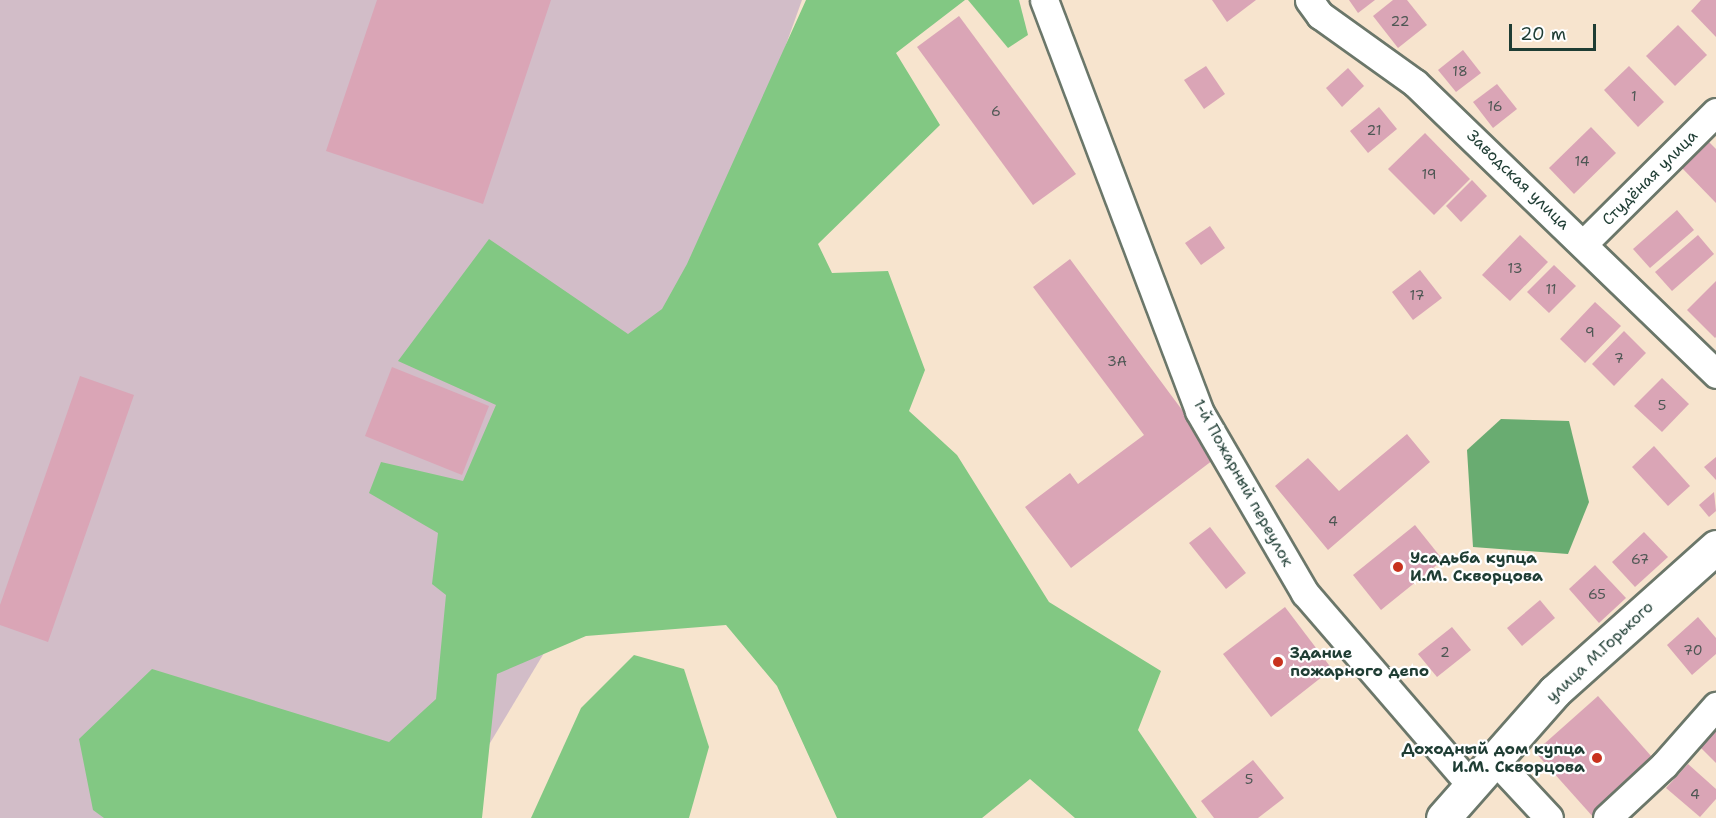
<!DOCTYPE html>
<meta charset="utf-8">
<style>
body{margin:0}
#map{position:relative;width:1716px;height:818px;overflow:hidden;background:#f7e4ce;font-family:"Shantell Sans",sans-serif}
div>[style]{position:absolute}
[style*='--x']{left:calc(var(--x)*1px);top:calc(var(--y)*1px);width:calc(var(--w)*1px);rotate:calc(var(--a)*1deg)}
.industrial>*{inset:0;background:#d2bdc8}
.green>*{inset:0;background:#82c883}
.forest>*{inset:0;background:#69ac71}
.building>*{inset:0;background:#daa5b6}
.roads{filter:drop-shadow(2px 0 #6b776a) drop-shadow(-2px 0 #6b776a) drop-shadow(0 2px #6b776a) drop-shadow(0 -2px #6b776a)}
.minor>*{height:27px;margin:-13.5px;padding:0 13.5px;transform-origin:13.5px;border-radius:13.5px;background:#fff}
.tertiary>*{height:33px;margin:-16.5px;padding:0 16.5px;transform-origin:16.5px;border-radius:16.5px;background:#fff}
.dots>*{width:16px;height:16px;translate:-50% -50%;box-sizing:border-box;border:3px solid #fff;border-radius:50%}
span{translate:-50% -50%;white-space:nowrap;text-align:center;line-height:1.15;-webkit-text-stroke:4.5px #fff;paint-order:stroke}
.number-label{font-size:14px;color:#4e5754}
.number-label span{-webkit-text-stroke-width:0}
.street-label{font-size:16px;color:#1f3d34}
.poi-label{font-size:16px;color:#1f3d34;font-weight:700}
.left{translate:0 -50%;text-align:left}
.right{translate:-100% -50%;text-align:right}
.scale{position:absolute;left:1509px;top:24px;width:87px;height:27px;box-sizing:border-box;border:3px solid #1f3d34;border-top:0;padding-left:8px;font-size:18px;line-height:21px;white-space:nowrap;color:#1f3d34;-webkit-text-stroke:4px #fff;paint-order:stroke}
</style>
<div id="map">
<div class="industrial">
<div style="clip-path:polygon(0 0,802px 0,604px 553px,445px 818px,0 818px)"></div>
</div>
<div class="green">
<div style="clip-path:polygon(806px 0,965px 0,896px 53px,940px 125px,818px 244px,832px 273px,888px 271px,925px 370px,909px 411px,957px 455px,1049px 602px,1161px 671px,1138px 730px,1197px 818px,1075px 818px,1030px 779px,982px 818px,837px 818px,777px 686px,726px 625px,586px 636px,497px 674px,482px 818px,104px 818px,93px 810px,79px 739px,152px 669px,389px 742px,436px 699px,446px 595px,432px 584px,438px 533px,369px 493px,381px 462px,463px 481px,496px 405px,398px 361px,489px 239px,628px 334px,662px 309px,687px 264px)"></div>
<div style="clip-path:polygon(968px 0,1019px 0,1028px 35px,1008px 48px)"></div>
<div style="clip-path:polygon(634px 655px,684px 669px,709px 747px,689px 818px,531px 818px,581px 708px)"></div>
</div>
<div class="forest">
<div style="clip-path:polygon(1501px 419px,1569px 421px,1589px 502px,1568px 554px,1473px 547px,1467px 450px)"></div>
</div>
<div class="building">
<div style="clip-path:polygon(377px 0,551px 0,483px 204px,326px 151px)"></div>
<div style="clip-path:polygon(1212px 0,1256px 0,1227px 22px)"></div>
<div style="clip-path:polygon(1349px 0,1375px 0,1358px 13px)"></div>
<div style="clip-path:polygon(1393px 0,1407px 0,1427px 25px,1398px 48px,1373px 16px)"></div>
<div style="clip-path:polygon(1701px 0,1716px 0,1716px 37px,1691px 11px)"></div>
<div style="clip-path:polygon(959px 16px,1076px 174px,1033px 205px,917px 47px)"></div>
<div style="clip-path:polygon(1678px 25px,1707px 55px,1675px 86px,1646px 56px)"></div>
<div style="clip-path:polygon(1463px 50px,1481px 73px,1456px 92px,1438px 70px)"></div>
<div style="clip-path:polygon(1206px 66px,1225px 94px,1204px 109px,1184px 80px)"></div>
<div style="clip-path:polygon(1629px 66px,1664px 102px,1638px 127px,1604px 90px)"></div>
<div style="clip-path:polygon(1348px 68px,1364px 86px,1342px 107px,1326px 88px)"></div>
<div style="clip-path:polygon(1497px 84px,1517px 109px,1493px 128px,1473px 102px)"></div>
<div style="clip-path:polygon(1379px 107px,1397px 129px,1368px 153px,1350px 131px)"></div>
<div style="clip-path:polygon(1591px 127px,1616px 153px,1574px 194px,1549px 168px)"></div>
<div style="clip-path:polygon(1425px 133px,1470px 179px,1434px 215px,1388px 169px)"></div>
<div style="clip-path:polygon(1709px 142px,1716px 149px,1716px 203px,1682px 168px)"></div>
<div style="clip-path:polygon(1472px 180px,1487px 196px,1461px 222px,1446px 206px)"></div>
<div style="clip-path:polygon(1677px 210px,1694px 230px,1650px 268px,1633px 249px)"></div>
<div style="clip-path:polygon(1210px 226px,1225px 248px,1201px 265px,1185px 243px)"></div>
<div style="clip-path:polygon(1520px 235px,1548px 262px,1510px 301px,1482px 275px)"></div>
<div style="clip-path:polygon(1698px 235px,1714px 254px,1672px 291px,1655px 272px)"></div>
<div style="clip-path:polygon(1070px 259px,1217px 457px,1071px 568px,1025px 507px,1070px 473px,1078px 484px,1144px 435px,1033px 287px)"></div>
<div style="clip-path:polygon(1554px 265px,1576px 286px,1549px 313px,1527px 292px)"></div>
<div style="clip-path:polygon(1420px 270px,1442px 298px,1413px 320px,1392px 292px)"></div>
<div style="clip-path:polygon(1716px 281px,1716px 337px,1715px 338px,1687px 310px)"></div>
<div style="clip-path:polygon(1595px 302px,1621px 326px,1585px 363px,1560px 339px)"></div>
<div style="clip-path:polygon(1624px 331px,1646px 353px,1614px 386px,1592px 364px)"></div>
<div style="clip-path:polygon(392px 367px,489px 406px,462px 475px,365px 436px)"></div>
<div style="clip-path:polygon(80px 376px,134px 395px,48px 642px,0 625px,0 605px)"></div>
<div style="clip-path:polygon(1662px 378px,1689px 404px,1662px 432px,1634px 406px)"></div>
<div style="clip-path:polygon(1407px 434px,1430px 462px,1328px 550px,1275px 486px,1308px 458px,1339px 491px)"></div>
<div style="clip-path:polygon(1654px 446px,1690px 486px,1668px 506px,1632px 467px)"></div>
<div style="clip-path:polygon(1716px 457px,1716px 480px,1704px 467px)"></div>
<div style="clip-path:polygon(1714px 492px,1716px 511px,1709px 517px,1699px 505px)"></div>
<div style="clip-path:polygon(1415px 525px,1443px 560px,1381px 610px,1353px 575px)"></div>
<div style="clip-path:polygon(1210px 527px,1246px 573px,1226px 589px,1189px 543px)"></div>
<div style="clip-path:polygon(1644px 532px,1668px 557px,1635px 587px,1612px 562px)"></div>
<div style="clip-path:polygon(1595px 565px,1626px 598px,1599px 623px,1569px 589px)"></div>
<div style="clip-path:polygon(1540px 600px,1555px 618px,1522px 646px,1507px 628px)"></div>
<div style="clip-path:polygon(1285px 607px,1332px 669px,1271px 717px,1223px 654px)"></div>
<div style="clip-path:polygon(1698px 617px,1716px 638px,1716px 654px,1692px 675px,1667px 645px)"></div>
<div style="clip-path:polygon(1452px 627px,1471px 650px,1437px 677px,1418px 654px)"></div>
<div style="clip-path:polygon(1598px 696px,1659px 765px,1599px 818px,1594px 818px,1535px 752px)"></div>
<div style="clip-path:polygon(1716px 729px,1716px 763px,1699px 746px)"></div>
<div style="clip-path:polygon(1253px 760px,1284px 798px,1258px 818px,1214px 818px,1201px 801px)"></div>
<div style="clip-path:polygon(1688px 764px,1716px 789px,1716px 799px,1700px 817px,1666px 788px)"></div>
</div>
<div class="roads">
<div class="minor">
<div style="--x:1044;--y:0;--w:439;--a:69.3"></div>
<div style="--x:1199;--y:411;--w:211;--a:59.8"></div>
<div style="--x:1305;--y:593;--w:254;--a:49.2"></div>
<div style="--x:1309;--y:0;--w:19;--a:54"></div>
<div style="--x:1320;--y:15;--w:117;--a:35.6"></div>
<div style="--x:1415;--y:83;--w:419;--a:44"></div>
<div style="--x:1584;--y:243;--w:186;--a:-44.8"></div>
<div style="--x:1495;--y:760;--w:79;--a:47"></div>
<div style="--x:1607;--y:818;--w:78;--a:-42.9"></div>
<div style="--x:1664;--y:765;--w:79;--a:-48.6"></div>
</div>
<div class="tertiary">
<div style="--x:1443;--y:818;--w:169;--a:-48.6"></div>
<div style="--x:1555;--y:691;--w:216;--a:-41.8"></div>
</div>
</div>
<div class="dots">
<div style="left:1398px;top:567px;background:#c8321e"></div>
<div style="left:1278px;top:662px;background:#c8321e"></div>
<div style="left:1597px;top:758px;background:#c8321e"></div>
</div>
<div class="number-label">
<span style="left:1400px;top:21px">22</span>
<span style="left:1460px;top:71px">18</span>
<span style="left:1634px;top:96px">1</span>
<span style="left:1495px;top:106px">16</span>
<span style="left:996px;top:111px">6</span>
<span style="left:1374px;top:130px">21</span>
<span style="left:1582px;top:161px">14</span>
<span style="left:1429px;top:174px">19</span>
<span style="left:1515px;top:268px">13</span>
<span style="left:1551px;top:289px">11</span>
<span style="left:1417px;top:295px">17</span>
<span style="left:1590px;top:332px">9</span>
<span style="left:1619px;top:358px">7</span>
<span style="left:1117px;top:361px">3А</span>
<span style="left:1662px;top:405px">5</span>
<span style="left:1333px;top:521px">4</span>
<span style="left:1640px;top:559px">67</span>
<span style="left:1597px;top:594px">65</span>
<span style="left:1693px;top:650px">70</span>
<span style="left:1445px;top:652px">2</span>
<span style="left:1249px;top:779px">5</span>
<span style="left:1695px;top:794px">4</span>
</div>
<div class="street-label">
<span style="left:1650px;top:178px;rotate:-45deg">Студёная улица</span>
<span style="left:1518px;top:180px;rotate:44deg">Заводская улица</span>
<span style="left:1243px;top:483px;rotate:61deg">1-й Пожарный переулок</span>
<span style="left:1600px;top:652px;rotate:-43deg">улица М.Горького</span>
</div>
<div class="poi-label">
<span class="left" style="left:1410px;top:567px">Усадьба купца<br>И.М. Скворцова</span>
<span class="left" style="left:1290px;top:662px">Здание<br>пожарного депо</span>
<span class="right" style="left:1585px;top:758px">Доходный дом купца<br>И.М. Скворцова</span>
</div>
<div class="scale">20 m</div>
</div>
